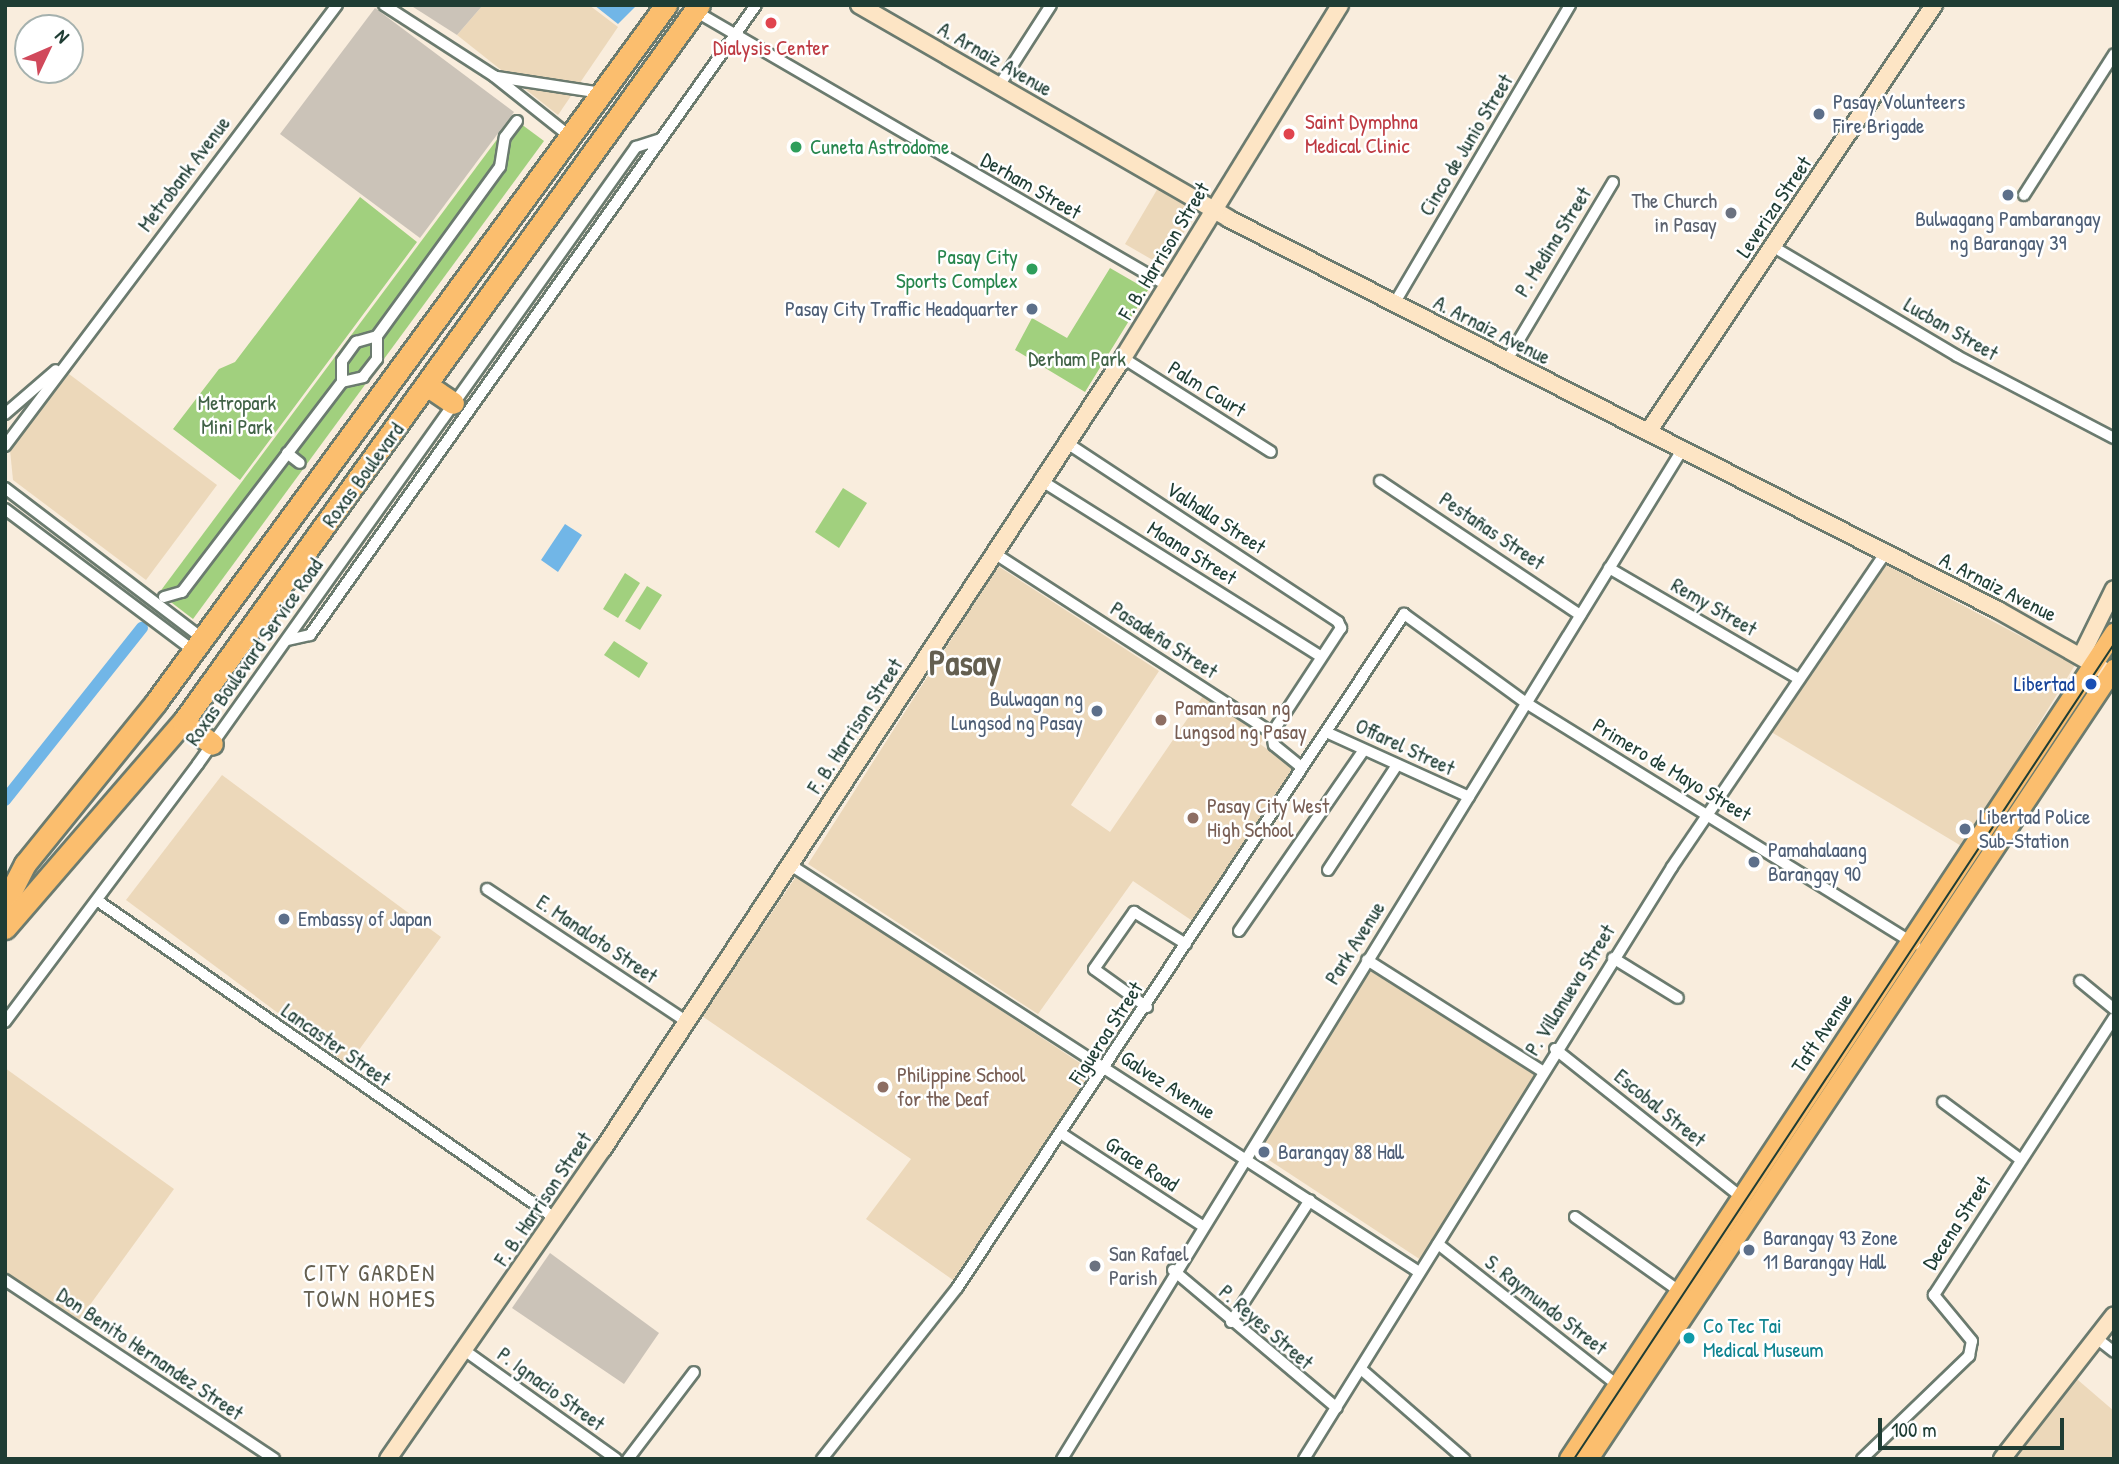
<!DOCTYPE html>
<meta charset="utf-8">
<style>
body{margin:0}
#map{position:relative;width:2119px;height:1464px;overflow:hidden;background:#f9eddd;font-family:"Patrick Hand",sans-serif}
div>[style]{position:absolute}
[style*='--x']{left:calc(var(--x)*1px);top:calc(var(--y)*1px);width:calc(var(--w)*1px);rotate:calc(var(--a)*1deg)}
.built>*{inset:0;background:#ecd8ba}
.industrial>*{inset:0;background:#cbc3b8}
.green>*{inset:0;background:#a1d07e}
.water>*{inset:0;background:#71b6e7}
.canal>*{height:12px;margin:-6px;padding:0 6px;transform-origin:6px;border-radius:6px;background:#71b6e7}
.roads{filter:drop-shadow(2px 0 #6b7b6f) drop-shadow(-2px 0 #6b7b6f) drop-shadow(0 2px #6b7b6f) drop-shadow(0 -2px #6b7b6f)}
.street>*{height:10px;margin:-5px;padding:0 5px;transform-origin:5px;border-radius:5px;background:#fff}
.secondary>*{height:16px;margin:-8px;padding:0 8px;transform-origin:8px;border-radius:8px;background:#fde5c5}
.primary>*{height:18px;margin:-9px;padding:0 9px;transform-origin:9px;border-radius:9px;background:#fbbe6e}
.highway>*{height:21px;margin:-10.5px;padding:0 10.5px;transform-origin:10.5px;border-radius:10.5px;background:#fbbe6e}
.tram>*{height:2px;margin:-1px;padding:0 1px;transform-origin:1px;border-radius:1px;background:#1f3d34}
.dots>*{width:19px;height:19px;translate:-50% -50%;box-sizing:border-box;border:4px solid #fff;border-radius:50%}
span{translate:-50% -50%;white-space:nowrap;text-align:center;line-height:1.15;-webkit-text-stroke:5px #fff;paint-order:stroke}
.health-label{font-size:21px;color:#be3a42}
.left{translate:0 -50%;text-align:left}
.street-label{font-size:21px;color:#1f3d34}
.service-label{font-size:21px;color:#4e5e75}
.right{translate:-100% -50%;text-align:right}
.leisure-label{font-size:21px;color:#27864d}
.worship-label{font-size:21px;color:#5b616d}
.park-label{font-size:21px;color:#406246}
.transit-label{font-size:21px;color:#164399}
.education-label{font-size:21px;color:#785e54}
.culture-label{font-size:21px;color:#0d838f}
.neighbourhood-label{font-size:23px;color:#645f50;letter-spacing:2px}
.town-label{font-size:35px;color:#645f50;font-weight:700}
.frame{position:absolute;inset:0;border:7px solid #1f3d34;pointer-events:none}
.north{position:absolute;left:14px;top:14px;width:70px;height:70px;box-sizing:border-box;background:#fff;border:2px solid #a5b1ae;border-radius:50%;rotate:46deg;font-size:19px;font-weight:700;line-height:28px;text-align:center;color:#1f3d34}
.north::after{content:'';display:block;margin:auto;width:24px;height:32px;background:#d1495b;clip-path:polygon(50% 0,100% 100%,50% 72%,0 100%)}
.scale{position:absolute;left:1878px;top:1418px;width:186px;height:32px;box-sizing:border-box;border:4px solid #1f3d34;border-top:0;padding-left:9px;font-size:21px;line-height:24px;white-space:nowrap;color:#1f3d34;-webkit-text-stroke:5px #fff;paint-order:stroke}
</style>
<div id="map">
<div class="built">
<div style="clip-path:polygon(483px 5px,589px 5px,618px 27px,558px 115px,457px 35px)"></div>
<div style="clip-path:polygon(1158px 188px,1197px 211px,1163px 266px,1125px 244px)"></div>
<div style="clip-path:polygon(69px 374px,217px 485px,146px 580px,13px 480px,10px 450px)"></div>
<div style="clip-path:polygon(1879px 561px,2075px 665px,1963px 847px,1768px 730px)"></div>
<div style="clip-path:polygon(998px 566px,1159px 671px,1071px 805px,1110px 832px,1203px 696px,1266px 735px,1260px 744px,1297px 770px,1197px 924px,1133px 881px,1038px 1014px,808px 864px)"></div>
<div style="clip-path:polygon(222px 775px,441px 937px,348px 1065px,126px 900px)"></div>
<div style="clip-path:polygon(797px 875px,1092px 1071px,953px 1280px,866px 1219px,911px 1159px,702px 1016px)"></div>
<div style="clip-path:polygon(1371px 967px,1535px 1073px,1424px 1262px,1266px 1158px,1271px 1150px,1262px 1145px)"></div>
<div style="clip-path:polygon(5px 1068px,174px 1189px,79px 1320px,5px 1273px)"></div>
<div style="clip-path:polygon(2071px 1374px,2114px 1411px,2114px 1459px,2007px 1459px)"></div>
</div>
<div class="industrial">
<div style="clip-path:polygon(410px 5px,483px 5px,457px 35px)"></div>
<div style="clip-path:polygon(375px 8px,514px 112px,420px 238px,280px 134px)"></div>
<div style="clip-path:polygon(550px 1253px,659px 1333px,624px 1384px,512px 1308px)"></div>
</div>
<div class="green">
<div style="clip-path:polygon(513px 118px,544px 141px,193px 619px,159px 593px)"></div>
<div style="clip-path:polygon(360px 197px,417px 242px,240px 480px,173px 429px,219px 369px,235px 362px)"></div>
<div style="clip-path:polygon(1110px 268px,1148px 290px,1085px 392px,1015px 350px,1032px 318px,1067px 338px)"></div>
<div style="clip-path:polygon(843px 488px,867px 503px,839px 548px,815px 532px)"></div>
<div style="clip-path:polygon(625px 573px,640px 583px,618px 618px,603px 609px)"></div>
<div style="clip-path:polygon(647px 586px,662px 595px,640px 630px,625px 621px)"></div>
<div style="clip-path:polygon(614px 641px,648px 663px,639px 678px,604px 655px)"></div>
</div>
<div class="water">
<div style="clip-path:polygon(594px 5px,637px 5px,618px 24px)"></div>
<div style="clip-path:polygon(565px 524px,582px 535px,558px 572px,541px 560px)"></div>
</div>
<div class="canal">
<div style="--x:5;--y:800;--w:220;--a:-51.5"></div>
</div>
<div class="roads">
<div class="street">
<div style="--x:384;--y:5;--w:131;--a:32.8"></div>
<div style="--x:494;--y:76;--w:100;--a:38.5"></div>
<div style="--x:695;--y:11;--w:547;--a:30.17"></div>
<div style="--x:497;--y:77;--w:106;--a:8.7"></div>
<div style="--x:999;--y:86;--w:96;--a:-57.3"></div>
<div style="--x:2024;--y:195;--w:167;--a:-57.4"></div>
<div style="--x:1772;--y:246;--w:215;--a:30.7"></div>
<div style="--x:1957;--y:356;--w:177;--a:27.6"></div>
<div style="--x:1394;--y:304;--w:347;--a:-59.5"></div>
<div style="--x:1123;--y:358;--w:175;--a:32.4"></div>
<div style="--x:1507;--y:360;--w:207;--a:-59.2"></div>
<div style="--x:342;--y:382;--w:22;--a:-13"></div>
<div style="--x:363;--y:377;--w:23;--a:-52"></div>
<div style="--x:377;--y:359;--w:23;--a:-90"></div>
<div style="--x:377;--y:336;--w:209;--a:-54"></div>
<div style="--x:500;--y:167;--w:30;--a:-81"></div>
<div style="--x:505;--y:137;--w:20;--a:-53"></div>
<div style="--x:5;--y:414;--w:67;--a:-40.8"></div>
<div style="--x:1067;--y:443;--w:325;--a:33.4"></div>
<div style="--x:1338;--y:622;--w:7;--a:63"></div>
<div style="--x:1341;--y:628;--w:126;--a:123.3"></div>
<div style="--x:5;--y:446;--w:552;--a:-53.03"></div>
<div style="--x:287;--y:453;--w:16;--a:38"></div>
<div style="--x:1042;--y:481;--w:330;--a:32.2"></div>
<div style="--x:1380;--y:481;--w:241;--a:33.8"></div>
<div style="--x:5;--y:488;--w:249;--a:37.3"></div>
<div style="--x:5;--y:509;--w:236;--a:36.9"></div>
<div style="--x:994;--y:553;--w:331;--a:32.9"></div>
<div style="--x:1609;--y:568;--w:220;--a:30.3"></div>
<div style="--x:164;--y:597;--w:19;--a:-16"></div>
<div style="--x:182;--y:592;--w:264;--a:-52.7"></div>
<div style="--x:342;--y:382;--w:21;--a:-90"></div>
<div style="--x:342;--y:361;--w:24;--a:-54"></div>
<div style="--x:356;--y:342;--w:22;--a:-16"></div>
<div style="--x:288;--y:640;--w:23;--a:-13"></div>
<div style="--x:310;--y:635;--w:772;--a:-54.7"></div>
<div style="--x:1326;--y:732;--w:157;--a:24.4"></div>
<div style="--x:1272;--y:733;--w:12;--a:81"></div>
<div style="--x:1274;--y:745;--w:36;--a:39"></div>
<div style="--x:789;--y:864;--w:751;--a:32.93"></div>
<div style="--x:1328;--y:870;--w:126;--a:-56.7"></div>
<div style="--x:487;--y:889;--w:239;--a:33.6"></div>
<div style="--x:98;--y:901;--w:556;--a:34.75"></div>
<div style="--x:1239;--y:931;--w:220;--a:-55.4"></div>
<div style="--x:1613;--y:958;--w:76;--a:31.6"></div>
<div style="--x:1367;--y:960;--w:207;--a:32.4"></div>
<div style="--x:2080;--y:981;--w:44;--a:39.5"></div>
<div style="--x:1147;--y:1007;--w:65;--a:-144.4"></div>
<div style="--x:1094;--y:969;--w:70;--a:-54.9"></div>
<div style="--x:1134;--y:912;--w:61;--a:31.6"></div>
<div style="--x:5;--y:1022;--w:322;--a:-53.2"></div>
<div style="--x:198;--y:764;--w:757;--a:-54.63"></div>
<div style="--x:636;--y:147;--w:26;--a:-18"></div>
<div style="--x:1555;--y:1049;--w:238;--a:38.5"></div>
<div style="--x:1943;--y:1102;--w:97;--a:36.6"></div>
<div style="--x:1062;--y:1134;--w:166;--a:33.2"></div>
<div style="--x:1575;--y:1217;--w:128;--a:35.4"></div>
<div style="--x:1438;--y:1244;--w:231;--a:38.2"></div>
<div style="--x:1173;--y:1270;--w:214;--a:40.1"></div>
<div style="--x:5;--y:1280;--w:323;--a:33.6"></div>
<div style="--x:1231;--y:1322;--w:145;--a:-57.1"></div>
<div style="--x:2095;--y:1337;--w:24;--a:38"></div>
<div style="--x:464;--y:1350;--w:187;--a:35.6"></div>
<div style="--x:1361;--y:1369;--w:137;--a:41.1"></div>
<div style="--x:628;--y:1459;--w:109;--a:-52.8"></div>
<div style="--x:822;--y:1459;--w:218;--a:-51.7"></div>
<div style="--x:957;--y:1288;--w:809;--a:-56.45"></div>
<div style="--x:1404;--y:614;--w:151;--a:36.1"></div>
<div style="--x:1526;--y:703;--w:458;--a:31.8"></div>
<div style="--x:1062;--y:1459;--w:1184;--a:-58.43"></div>
<div style="--x:1304;--y:1459;--w:697;--a:-58.13"></div>
<div style="--x:1672;--y:867;--w:379;--a:-55.8"></div>
<div style="--x:1862;--y:1459;--w:149;--a:-43.9"></div>
<div style="--x:1969;--y:1356;--w:15;--a:-79"></div>
<div style="--x:1972;--y:1341;--w:60;--a:-129.6"></div>
<div style="--x:1934;--y:1295;--w:330;--a:-57"></div>
</div>
<div class="secondary">
<div style="--x:859;--y:5;--w:427;--a:30"></div>
<div style="--x:1229;--y:219;--w:863;--a:26.95"></div>
<div style="--x:1998;--y:610;--w:133;--a:29.6"></div>
<div style="--x:1648;--y:432;--w:514;--a:-56.19"></div>
<div style="--x:2082;--y:654;--w:72;--a:-63.8"></div>
<div style="--x:388;--y:1459;--w:377;--a:-55.3"></div>
<div style="--x:603;--y:1149;--w:947;--a:-56.68"></div>
<div style="--x:1123;--y:358;--w:414;--a:-58.4"></div>
<div style="--x:2002;--y:1459;--w:182;--a:-52.1"></div>
</div>
<div class="primary">
<div style="--x:1569;--y:1459;--w:990;--a:-56.58"></div>
<div style="--x:1589;--y:1459;--w:949;--a:-56.39"></div>
</div>
<div class="highway">
<div style="--x:428;--y:386;--w:30;--a:34"></div>
<div style="--x:183;--y:722;--w:36;--a:37"></div>
<div style="--x:5;--y:903;--w:44;--a:-62.9"></div>
<div style="--x:25;--y:864;--w:208;--a:-51"></div>
<div style="--x:156;--y:702;--w:864;--a:-53.81"></div>
<div style="--x:5;--y:928;--w:272;--a:-49.2"></div>
<div style="--x:183;--y:722;--w:883;--a:-54.26"></div>
</div>
</div>
<div class="tram">
<div style="--x:1574;--y:1459;--w:978;--a:-56.47"></div>
</div>
<div class="dots">
<div style="left:771px;top:23px;background:#e0444e"></div>
<div style="left:1819px;top:114px;background:#5c6f8a"></div>
<div style="left:1289px;top:134px;background:#e0444e"></div>
<div style="left:796px;top:147px;background:#2e9e5b"></div>
<div style="left:2008px;top:195px;background:#5c6f8a"></div>
<div style="left:1731px;top:213px;background:#6b7280"></div>
<div style="left:1032px;top:269px;background:#2e9e5b"></div>
<div style="left:1032px;top:309px;background:#5c6f8a"></div>
<div style="left:2091px;top:684px;background:#1a4fb4"></div>
<div style="left:1097px;top:711px;background:#5c6f8a"></div>
<div style="left:1161px;top:720px;background:#8d6e63"></div>
<div style="left:1193px;top:818px;background:#8d6e63"></div>
<div style="left:1965px;top:829px;background:#5c6f8a"></div>
<div style="left:1754px;top:862px;background:#5c6f8a"></div>
<div style="left:284px;top:919px;background:#5c6f8a"></div>
<div style="left:883px;top:1087px;background:#8d6e63"></div>
<div style="left:1264px;top:1152px;background:#5c6f8a"></div>
<div style="left:1749px;top:1250px;background:#5c6f8a"></div>
<div style="left:1095px;top:1266px;background:#6b7280"></div>
<div style="left:1689px;top:1338px;background:#0f9aa8"></div>
</div>
<div class="health-label">
<span style="left:771px;top:48px">Dialysis Center</span>
<span class="left" style="left:1305px;top:134px">Saint Dymphna<br>Medical Clinic</span>
</div>
<div class="street-label">
<span style="left:995px;top:59px;rotate:30deg">A. Arnaiz Avenue</span>
<span style="left:1466px;top:145px;rotate:-59deg">Cinco de Junio Street</span>
<span style="left:184px;top:174px;rotate:-53deg">Metrobank Avenue</span>
<span style="left:1031px;top:186px;rotate:30deg">Derham Street</span>
<span style="left:1774px;top:207px;rotate:-56deg">Leveriza Street</span>
<span style="left:1553px;top:242px;rotate:-58deg">P. Medina Street</span>
<span style="left:1164px;top:251px;rotate:-59deg">F. B. Harrison Street</span>
<span style="left:1951px;top:329px;rotate:30deg">Lucban Street</span>
<span style="left:1492px;top:330px;rotate:27deg">A. Arnaiz Avenue</span>
<span style="left:1207px;top:389px;rotate:32deg">Palm Court</span>
<span style="left:363px;top:475px;rotate:-54deg">Roxas Boulevard</span>
<span style="left:1216px;top:518px;rotate:33deg">Valhalla Street</span>
<span style="left:1492px;top:531px;rotate:34deg">Pestañas Street</span>
<span style="left:1192px;top:553px;rotate:32deg">Moana Street</span>
<span style="left:1998px;top:587px;rotate:27deg">A. Arnaiz Avenue</span>
<span style="left:1714px;top:607px;rotate:30deg">Remy Street</span>
<span style="left:1164px;top:640px;rotate:33deg">Pasadeña Street</span>
<span style="left:254px;top:652px;rotate:-55deg">Roxas Boulevard Service Road</span>
<span style="left:855px;top:726px;rotate:-57deg">F. B. Harrison Street</span>
<span style="left:1405px;top:747px;rotate:25deg">Offarel Street</span>
<span style="left:1672px;top:770px;rotate:31deg">Primero de Mayo Street</span>
<span style="left:597px;top:939px;rotate:34deg">E. Manaloto Street</span>
<span style="left:1355px;top:943px;rotate:-58deg">Park Avenue</span>
<span style="left:1570px;top:990px;rotate:-58deg">P. Villanueva Street</span>
<span style="left:1106px;top:1033px;rotate:-57deg">Figueroa Street</span>
<span style="left:1822px;top:1033px;rotate:-56deg">Taft Avenue</span>
<span style="left:336px;top:1045px;rotate:35deg">Lancaster Street</span>
<span style="left:1168px;top:1085px;rotate:33deg">Galvez Avenue</span>
<span style="left:1660px;top:1108px;rotate:39deg">Escobal Street</span>
<span style="left:1142px;top:1164px;rotate:33deg">Grace Road</span>
<span style="left:543px;top:1199px;rotate:-56deg">F. B. Harrison Street</span>
<span style="left:1957px;top:1223px;rotate:-57deg">Decena Street</span>
<span style="left:1546px;top:1305px;rotate:38deg">S. Raymundo Street</span>
<span style="left:1266px;top:1327px;rotate:41deg">P. Reyes Street</span>
<span style="left:150px;top:1354px;rotate:34deg">Don Benito Hernandez Street</span>
<span style="left:551px;top:1389px;rotate:36deg">P. Ignacio Street</span>
</div>
<div class="service-label">
<span class="left" style="left:1833px;top:114px">Pasay Volunteers<br>Fire Brigade</span>
<span style="left:2008px;top:231px">Bulwagang Pambarangay<br>ng Barangay 39</span>
<span class="right" style="left:1018px;top:309px">Pasay City Traffic Headquarter</span>
<span class="right" style="left:1083px;top:711px">Bulwagan ng<br>Lungsod ng Pasay</span>
<span class="left" style="left:1979px;top:829px">Libertad Police<br>Sub-Station</span>
<span class="left" style="left:1768px;top:862px">Pamahalaang<br>Barangay 90</span>
<span class="left" style="left:298px;top:919px">Embassy of Japan</span>
<span class="left" style="left:1278px;top:1152px">Barangay 88 Hall</span>
<span class="left" style="left:1763px;top:1250px">Barangay 93 Zone<br>11 Barangay Hall</span>
</div>
<div class="leisure-label">
<span class="left" style="left:810px;top:147px">Cuneta Astrodome</span>
<span class="right" style="left:1018px;top:269px">Pasay City<br>Sports Complex</span>
</div>
<div class="worship-label">
<span class="right" style="left:1717px;top:213px">The Church<br>in Pasay</span>
<span class="left" style="left:1109px;top:1266px">San Rafael<br>Parish</span>
</div>
<div class="park-label">
<span style="left:1077px;top:359px">Derham Park</span>
<span style="left:237px;top:415px">Metropark<br>Mini Park</span>
</div>
<div class="transit-label">
<span class="right" style="left:2075px;top:684px">Libertad</span>
</div>
<div class="education-label">
<span class="left" style="left:1175px;top:720px">Pamantasan ng<br>Lungsod ng Pasay</span>
<span class="left" style="left:1207px;top:818px">Pasay City West<br>High School</span>
<span class="left" style="left:897px;top:1087px">Philippine School<br>for the Deaf</span>
</div>
<div class="culture-label">
<span class="left" style="left:1703px;top:1338px">Co Tec Tai<br>Medical Museum</span>
</div>
<div class="neighbourhood-label">
<span style="left:370px;top:1286px">CITY GARDEN<br>TOWN HOMES</span>
</div>
<div class="town-label">
<span style="left:965px;top:663px">Pasay</span>
</div>
<div class="frame"></div>
<div class="north">N</div>
<div class="scale">100 m</div>
</div>
